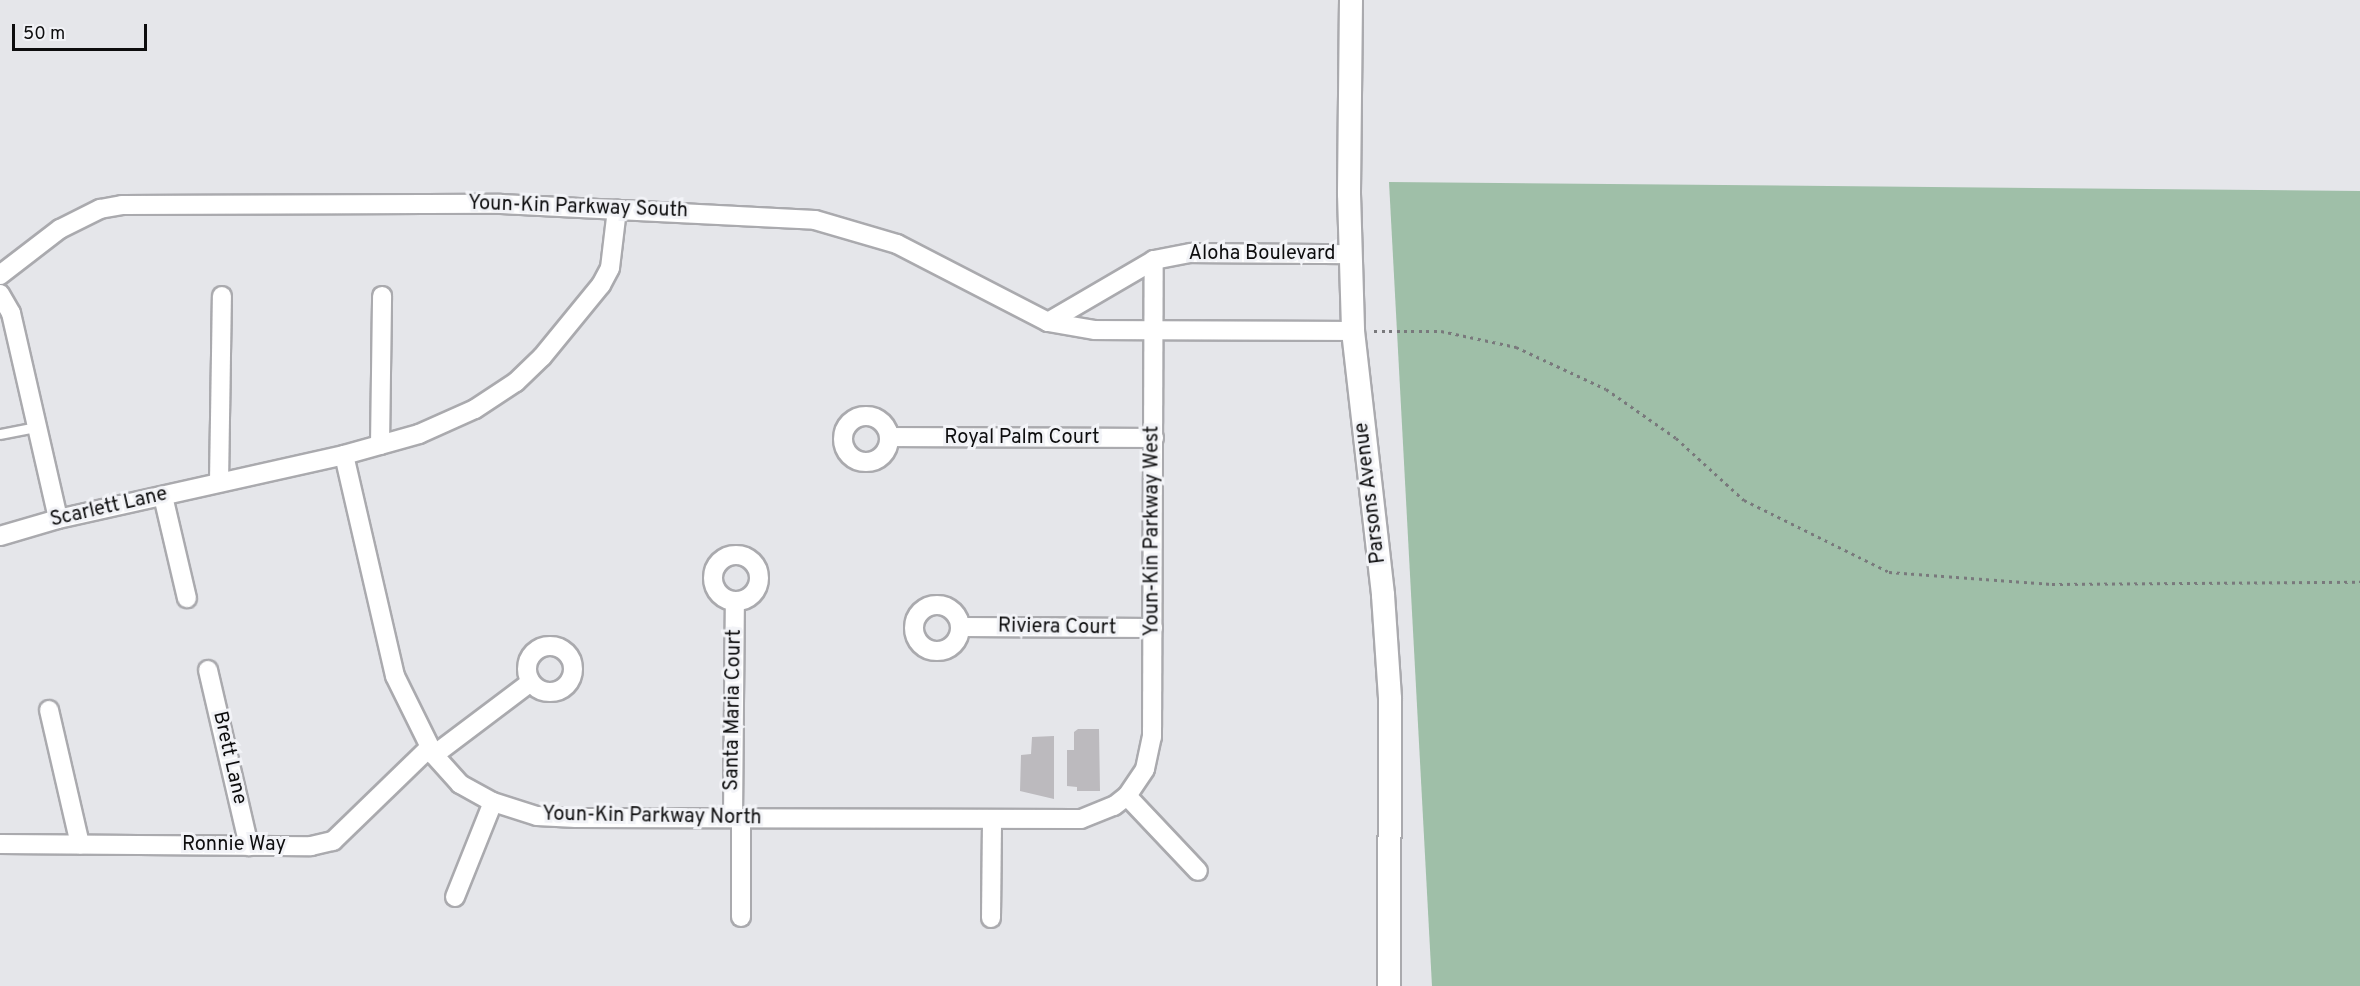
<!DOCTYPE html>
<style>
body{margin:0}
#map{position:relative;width:2360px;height:986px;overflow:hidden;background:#e5e6ea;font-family:Overpass,sans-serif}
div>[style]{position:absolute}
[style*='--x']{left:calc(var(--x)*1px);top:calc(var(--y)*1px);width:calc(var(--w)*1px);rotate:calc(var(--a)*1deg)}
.green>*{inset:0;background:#9fbfa8}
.building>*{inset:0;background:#bcbabe}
.path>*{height:3px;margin-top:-1.5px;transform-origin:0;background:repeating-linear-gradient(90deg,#79797c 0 3px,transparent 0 7.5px)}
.roads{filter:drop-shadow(2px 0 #aaaaae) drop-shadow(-2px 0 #aaaaae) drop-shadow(0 2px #aaaaae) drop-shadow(0 -2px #aaaaae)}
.service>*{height:9px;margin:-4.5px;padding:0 4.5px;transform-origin:4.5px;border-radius:4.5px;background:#fff}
.minor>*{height:18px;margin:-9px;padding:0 9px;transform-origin:9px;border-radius:9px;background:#fff}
.minor>.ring{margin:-9px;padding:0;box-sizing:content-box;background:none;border:18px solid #fff;border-radius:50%}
.tertiary>*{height:22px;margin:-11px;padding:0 11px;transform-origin:11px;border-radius:11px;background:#fff}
span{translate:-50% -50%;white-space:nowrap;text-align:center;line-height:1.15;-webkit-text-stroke:6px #f2f3f7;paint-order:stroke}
.street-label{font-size:20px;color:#0d0d0e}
.scale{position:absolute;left:12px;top:24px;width:135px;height:27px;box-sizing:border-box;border:3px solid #0d0d0e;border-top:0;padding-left:8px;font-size:18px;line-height:21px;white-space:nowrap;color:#0d0d0e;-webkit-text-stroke:4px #f2f3f7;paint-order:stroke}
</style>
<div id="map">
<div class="green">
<div style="clip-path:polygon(1389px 182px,2360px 191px,2360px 986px,1432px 986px)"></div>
</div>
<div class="building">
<div style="clip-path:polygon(1078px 729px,1099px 729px,1100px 791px,1077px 791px,1077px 787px,1067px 786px,1067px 750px,1074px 750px,1074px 732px)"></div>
<div style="clip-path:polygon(1054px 736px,1054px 799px,1020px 791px,1021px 755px,1031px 754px,1032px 737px)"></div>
</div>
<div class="path">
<div style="--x:1374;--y:331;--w:67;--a:0"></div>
<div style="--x:1441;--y:331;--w:77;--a:12"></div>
<div style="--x:1516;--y:347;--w:99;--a:25"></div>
<div style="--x:1606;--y:389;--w:85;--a:35"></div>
<div style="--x:1676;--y:438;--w:92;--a:42.4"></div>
<div style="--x:1744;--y:500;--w:162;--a:26.4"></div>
<div style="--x:1889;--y:572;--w:163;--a:4.2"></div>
<div style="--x:2052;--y:584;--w:308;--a:-0.4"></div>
</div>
<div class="roads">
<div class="service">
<div style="--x:0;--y:434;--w:38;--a:-11"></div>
</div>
<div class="minor">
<div style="--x:0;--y:275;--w:76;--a:-37.5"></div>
<div style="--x:60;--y:229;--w:45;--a:-26.6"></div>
<div style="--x:100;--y:209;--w:22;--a:-10"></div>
<div style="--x:122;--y:205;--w:379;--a:-0.2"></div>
<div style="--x:501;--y:204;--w:314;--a:2.9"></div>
<div style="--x:815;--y:220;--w:85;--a:16.3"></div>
<div style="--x:897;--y:244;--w:170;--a:27.3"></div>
<div style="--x:1048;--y:322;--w:48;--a:9.7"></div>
<div style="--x:1095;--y:330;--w:258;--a:0.2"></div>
<div style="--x:0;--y:294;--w:22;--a:60"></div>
<div style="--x:11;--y:313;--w:211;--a:77.1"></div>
<div style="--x:1048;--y:322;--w:123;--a:-30.3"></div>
<div style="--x:1154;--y:260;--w:38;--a:-11"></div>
<div style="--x:1191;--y:253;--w:158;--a:0.4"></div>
<div class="ring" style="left:843px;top:416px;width:28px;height:28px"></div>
<div style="--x:889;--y:437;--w:265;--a:0.2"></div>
<div style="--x:380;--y:445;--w:149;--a:-89.2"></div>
<div style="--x:344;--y:455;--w:227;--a:77"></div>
<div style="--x:395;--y:676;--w:88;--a:63.7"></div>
<div style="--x:434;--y:755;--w:39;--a:48"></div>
<div style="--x:460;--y:784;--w:38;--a:29"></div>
<div style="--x:493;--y:802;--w:46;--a:17.7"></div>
<div style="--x:537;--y:816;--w:39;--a:3"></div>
<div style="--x:576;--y:818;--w:505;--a:0.11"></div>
<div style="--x:1081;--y:819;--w:35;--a:-22"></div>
<div style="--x:1114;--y:806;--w:16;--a:-38"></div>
<div style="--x:1127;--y:796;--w:32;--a:-56"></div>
<div style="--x:1145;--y:769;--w:33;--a:-78"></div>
<div style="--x:1152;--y:737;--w:477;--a:-89.8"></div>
<div style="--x:219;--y:482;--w:186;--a:-89.1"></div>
<div style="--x:163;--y:496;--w:105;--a:76.8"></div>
<div style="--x:0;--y:536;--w:60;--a:-16.3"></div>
<div style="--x:58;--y:519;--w:293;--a:-12.6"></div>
<div style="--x:344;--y:455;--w:78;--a:-15.6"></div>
<div style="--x:419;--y:434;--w:61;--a:-24.1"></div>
<div style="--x:475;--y:409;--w:49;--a:-33.4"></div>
<div style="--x:516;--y:382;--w:36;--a:-44"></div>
<div style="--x:542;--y:357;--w:93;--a:-50.7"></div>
<div style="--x:601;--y:285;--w:19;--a:-62"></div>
<div style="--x:610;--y:268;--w:59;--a:-83.2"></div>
<div class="ring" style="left:713px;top:555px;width:28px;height:28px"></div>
<div class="ring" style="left:914px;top:605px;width:28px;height:28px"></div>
<div style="--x:961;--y:627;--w:192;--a:0.3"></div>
<div class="ring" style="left:527px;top:646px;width:28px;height:28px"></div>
<div style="--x:208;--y:670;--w:181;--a:76.9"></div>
<div style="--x:49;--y:710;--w:138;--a:77"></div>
<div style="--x:434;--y:755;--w:121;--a:-37"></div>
<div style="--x:1127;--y:796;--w:103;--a:46.6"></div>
<div style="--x:733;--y:818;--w:217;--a:-89.5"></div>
<div style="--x:0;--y:844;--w:311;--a:0.4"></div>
<div style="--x:311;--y:846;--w:23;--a:-13"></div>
<div style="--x:333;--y:841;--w:134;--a:-44.1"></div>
<div style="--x:455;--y:897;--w:102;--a:-68.2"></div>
<div style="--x:741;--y:917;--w:98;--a:-90"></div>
<div style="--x:991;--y:918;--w:97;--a:-89.4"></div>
</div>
<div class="tertiary">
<div style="--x:1351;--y:0;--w:194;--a:90.6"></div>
<div style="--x:1349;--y:194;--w:137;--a:88.3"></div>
<div style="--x:1353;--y:331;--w:266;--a:83.5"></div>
<div style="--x:1383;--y:595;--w:104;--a:86.1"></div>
<div style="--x:1390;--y:699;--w:287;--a:90.2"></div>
</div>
</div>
<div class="street-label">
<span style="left:578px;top:208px;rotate:2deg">Youn-Kin Parkway South</span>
<span style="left:1262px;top:254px">Aloha Boulevard</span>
<span style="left:1022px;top:438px">Royal Palm Court</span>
<span style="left:1371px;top:493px;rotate:-97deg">Parsons Avenue</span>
<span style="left:109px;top:508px;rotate:-13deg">Scarlett Lane</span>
<span style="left:1153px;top:531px;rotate:-90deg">Youn-Kin Parkway West</span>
<span style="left:1057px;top:628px;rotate:1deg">Riviera Court</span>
<span style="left:734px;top:710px;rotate:-89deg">Santa Maria Court</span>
<span style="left:229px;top:758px;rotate:77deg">Brett Lane</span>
<span style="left:652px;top:817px;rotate:1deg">Youn-Kin Parkway North</span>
<span style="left:234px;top:845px">Ronnie Way</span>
</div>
<div class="scale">50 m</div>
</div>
